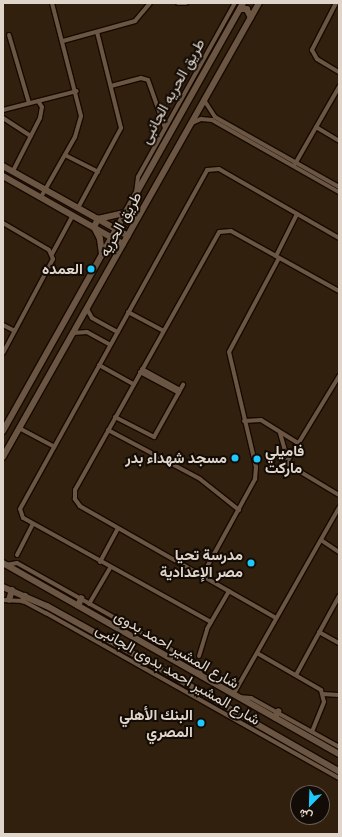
<!DOCTYPE html>
<meta charset="utf-8">
<style>
body{margin:0}
#map{position:relative;width:342px;height:837px;overflow:hidden;background:#31200e;font-family:"Exo 2",Vazirmatn,sans-serif}
div>[style]{position:absolute}
[style*='--x']{left:calc(var(--x)*1px);top:calc(var(--y)*1px);width:calc(var(--w)*1px);rotate:calc(var(--a)*1deg)}
.roads{filter:drop-shadow(1px 0 #180900) drop-shadow(-1px 0 #180900) drop-shadow(0 1px #180900) drop-shadow(0 -1px #180900)}
.street>*{height:4px;margin:-2px;padding:0 2px;transform-origin:2px;border-radius:2px;background:#6a5643}
.secondary>*{height:5.5px;margin:-2.75px;padding:0 2.75px;transform-origin:2.75px;border-radius:2.75px;background:#6a5643}
.dots>*{width:11px;height:11px;translate:-50% -50%;box-sizing:border-box;border:2px solid #130b05;border-radius:50%}
span{translate:-50% -50%;white-space:nowrap;text-align:center;line-height:1.15;-webkit-text-stroke:4px #130b05;paint-order:stroke}
.street-label{font-size:15px;color:#e0d5ca}
.poi-label{font-size:15px;color:#e0d5ca;font-weight:700}
.right{translate:-100% -50%;text-align:right}
.left{translate:0 -50%;text-align:left}
.frame{position:absolute;inset:0;border:4px solid #e0d5ca;pointer-events:none}
.north{position:absolute;left:290px;top:785px;width:40px;height:40px;box-sizing:border-box;background:#130b05;border:1px solid #655c54;border-radius:50%;rotate:203deg;font-size:11px;font-weight:700;line-height:16px;text-align:center;color:#e0d5ca}
.north::after{content:'';display:block;margin:auto;width:14px;height:18px;background:#1ec9fd;clip-path:polygon(50% 0,100% 100%,50% 72%,0 100%)}
</style>
<div id="map">
<div class="roads">
<div class="street">
<div style="--x:178;--y:3;--w:8;--a:0"></div>
<div style="--x:336;--y:3;--w:53;--a:117.1"></div>
<div style="--x:312;--y:50;--w:10;--a:61"></div>
<div style="--x:317;--y:59;--w:26;--a:31"></div>
<div style="--x:9;--y:35;--w:71;--a:73.6"></div>
<div style="--x:63;--y:41;--w:75;--a:-15.5"></div>
<div style="--x:135;--y:21;--w:23;--a:-50"></div>
<div style="--x:111;--y:86;--w:31;--a:-15"></div>
<div style="--x:141;--y:78;--w:7;--a:16"></div>
<div style="--x:148;--y:80;--w:51;--a:70.5"></div>
<div style="--x:204;--y:100;--w:20;--a:57"></div>
<div style="--x:215;--y:117;--w:142;--a:29.4"></div>
<div style="--x:3;--y:110;--w:76;--a:-14.4"></div>
<div style="--x:3;--y:118;--w:33;--a:33"></div>
<div style="--x:192;--y:123;--w:10;--a:-24"></div>
<div style="--x:201;--y:119;--w:11;--a:5"></div>
<div style="--x:212;--y:120;--w:146;--a:29.6"></div>
<div style="--x:316;--y:127;--w:27;--a:31"></div>
<div style="--x:65;--y:155;--w:37;--a:27"></div>
<div style="--x:295;--y:164;--w:89;--a:-60.3"></div>
<div style="--x:13;--y:171;--w:59;--a:-63"></div>
<div style="--x:40;--y:118;--w:11;--a:-80"></div>
<div style="--x:42;--y:107;--w:7;--a:-124"></div>
<div style="--x:136;--y:193;--w:16;--a:-83"></div>
<div style="--x:138;--y:177;--w:199;--a:-60.9"></div>
<div style="--x:41;--y:197;--w:69;--a:-60.5"></div>
<div style="--x:75;--y:137;--w:22;--a:-74"></div>
<div style="--x:81;--y:116;--w:117;--a:-104.4"></div>
<div style="--x:78;--y:208;--w:91;--a:-61.7"></div>
<div style="--x:121;--y:128;--w:99;--a:-104"></div>
<div style="--x:3;--y:223;--w:53;--a:30.4"></div>
<div style="--x:49;--y:250;--w:10;--a:66"></div>
<div style="--x:53;--y:259;--w:106;--a:118"></div>
<div style="--x:52;--y:254;--w:44;--a:-61.7"></div>
<div style="--x:276;--y:256;--w:47;--a:-63.4"></div>
<div style="--x:87;--y:309;--w:10;--a:61"></div>
<div style="--x:92;--y:318;--w:29;--a:29"></div>
<div style="--x:128;--y:312;--w:40;--a:28"></div>
<div style="--x:3;--y:325;--w:13;--a:27"></div>
<div style="--x:73;--y:333;--w:14;--a:-4"></div>
<div style="--x:87;--y:332;--w:26;--a:29"></div>
<div style="--x:99;--y:365;--w:39;--a:29"></div>
<div style="--x:142;--y:369;--w:43;--a:28.9"></div>
<div style="--x:140;--y:372;--w:44;--a:28.3"></div>
<div style="--x:115;--y:417;--w:44;--a:27.1"></div>
<div style="--x:154;--y:437;--w:60;--a:-60.9"></div>
<div style="--x:244;--y:421;--w:17;--a:-3"></div>
<div style="--x:261;--y:420;--w:44;--a:31.9"></div>
<div style="--x:19;--y:428;--w:40;--a:28"></div>
<div style="--x:108;--y:430;--w:104;--a:28"></div>
<div style="--x:200;--y:479;--w:50;--a:38.5"></div>
<div style="--x:280;--y:433;--w:33;--a:74"></div>
<div style="--x:289;--y:465;--w:58;--a:31"></div>
<div style="--x:287;--y:462;--w:100;--a:-58.8"></div>
<div style="--x:321;--y:540;--w:22;--a:34"></div>
<div style="--x:17;--y:555;--w:35;--a:-63"></div>
<div style="--x:100;--y:562;--w:38;--a:-62"></div>
<div style="--x:6;--y:565;--w:11;--a:-10"></div>
<div style="--x:17;--y:563;--w:206;--a:29.3"></div>
<div style="--x:197;--y:664;--w:14;--a:69"></div>
<div style="--x:202;--y:576;--w:111;--a:-61.3"></div>
<div style="--x:255;--y:479;--w:12;--a:-85"></div>
<div style="--x:256;--y:467;--w:118;--a:-103.2"></div>
<div style="--x:229;--y:352;--w:106;--a:-62"></div>
<div style="--x:3;--y:600;--w:20;--a:3"></div>
<div style="--x:23;--y:601;--w:26;--a:28"></div>
<div style="--x:46;--y:613;--w:336;--a:29.4"></div>
<div style="--x:89;--y:604;--w:42;--a:-59.7"></div>
<div style="--x:276;--y:618;--w:226;--a:-150.3"></div>
<div style="--x:80;--y:506;--w:9;--a:-126"></div>
<div style="--x:75;--y:499;--w:9;--a:-90"></div>
<div style="--x:75;--y:490;--w:295;--a:-60.8"></div>
<div style="--x:219;--y:232;--w:12;--a:-5"></div>
<div style="--x:231;--y:231;--w:124;--a:29.1"></div>
<div style="--x:211;--y:622;--w:215;--a:-151"></div>
<div style="--x:23;--y:518;--w:9;--a:-108"></div>
<div style="--x:20;--y:509;--w:387;--a:-61.1"></div>
<div style="--x:207;--y:170;--w:12;--a:-5"></div>
<div style="--x:219;--y:169;--w:138;--a:29.9"></div>
<div style="--x:319;--y:632;--w:23;--a:29"></div>
<div style="--x:257;--y:653;--w:74;--a:30"></div>
<div style="--x:321;--y:690;--w:12;--a:76"></div>
<div style="--x:324;--y:702;--w:32;--a:112"></div>
<div style="--x:199;--y:656;--w:28;--a:-73"></div>
<div style="--x:207;--y:629;--w:44;--a:-59.9"></div>
<div style="--x:296;--y:675;--w:90;--a:-61.4"></div>
<div style="--x:323;--y:694;--w:16;--a:4"></div>
<div style="--x:233;--y:695;--w:215;--a:-60.5"></div>
<div style="--x:238;--y:697;--w:13;--a:4"></div>
<div style="--x:251;--y:698;--w:101;--a:29.1"></div>
</div>
<div class="secondary">
<div style="--x:240;--y:9;--w:7;--a:0"></div>
<div style="--x:247;--y:9;--w:9;--a:63"></div>
<div style="--x:3;--y:166;--w:143;--a:29.2"></div>
<div style="--x:3;--y:176;--w:138;--a:29.5"></div>
<div style="--x:102;--y:254;--w:15;--a:-98"></div>
<div style="--x:100;--y:239;--w:13;--a:-117"></div>
<div style="--x:94;--y:227;--w:9;--a:-63"></div>
<div style="--x:98;--y:219;--w:28;--a:-13"></div>
<div style="--x:3;--y:431;--w:491;--a:-60.7"></div>
<div style="--x:3;--y:457;--w:521;--a:-60.58"></div>
<div style="--x:3;--y:563;--w:386;--a:29.6"></div>
<div style="--x:3;--y:587;--w:48;--a:23.4"></div>
<div style="--x:47;--y:606;--w:112;--a:28.9"></div>
<div style="--x:145;--y:660;--w:224;--a:29.8"></div>
<div style="--x:9;--y:600;--w:10;--a:-73"></div>
<div style="--x:23;--y:601;--w:5;--a:-68"></div>
<div style="--x:78;--y:606;--w:8;--a:-67"></div>
<div style="--x:275;--y:718;--w:7;--a:-63"></div>
</div>
</div>
<div class="dots">
<div style="left:91px;top:269px;background:#1ec9fd"></div>
<div style="left:235px;top:458px;background:#1ec9fd"></div>
<div style="left:257px;top:459px;background:#1ec9fd"></div>
<div style="left:251px;top:563px;background:#1ec9fd"></div>
<div style="left:201px;top:723px;background:#1ec9fd"></div>
</div>
<div class="street-label">
<span style="left:172px;top:91px;rotate:-61deg">طريق الحريه الجانبى</span>
<span style="left:120px;top:224px;rotate:-61deg">طريق الحريه</span>
<span style="left:177px;top:649px;rotate:30deg">شارع المشير احمد بدوى</span>
<span style="left:178px;top:674px;rotate:30deg">شارع المشير احمد بدوى الجانبى</span>
</div>
<div class="poi-label">
<span class="right" style="left:83px;top:269px">العمده</span>
<span class="left" style="left:265px;top:459px">فاميلي<br>ماركت</span>
<span class="right" style="left:227px;top:458px">مسجد شهداء بدر</span>
<span class="right" style="left:243px;top:563px">مدرسة تحيا<br>مصر الإعدادية</span>
<span class="right" style="left:193px;top:723px">البنك الأهلي<br>المصري</span>
</div>
<div class="frame"></div>
<div class="north">ش</div>
</div>
